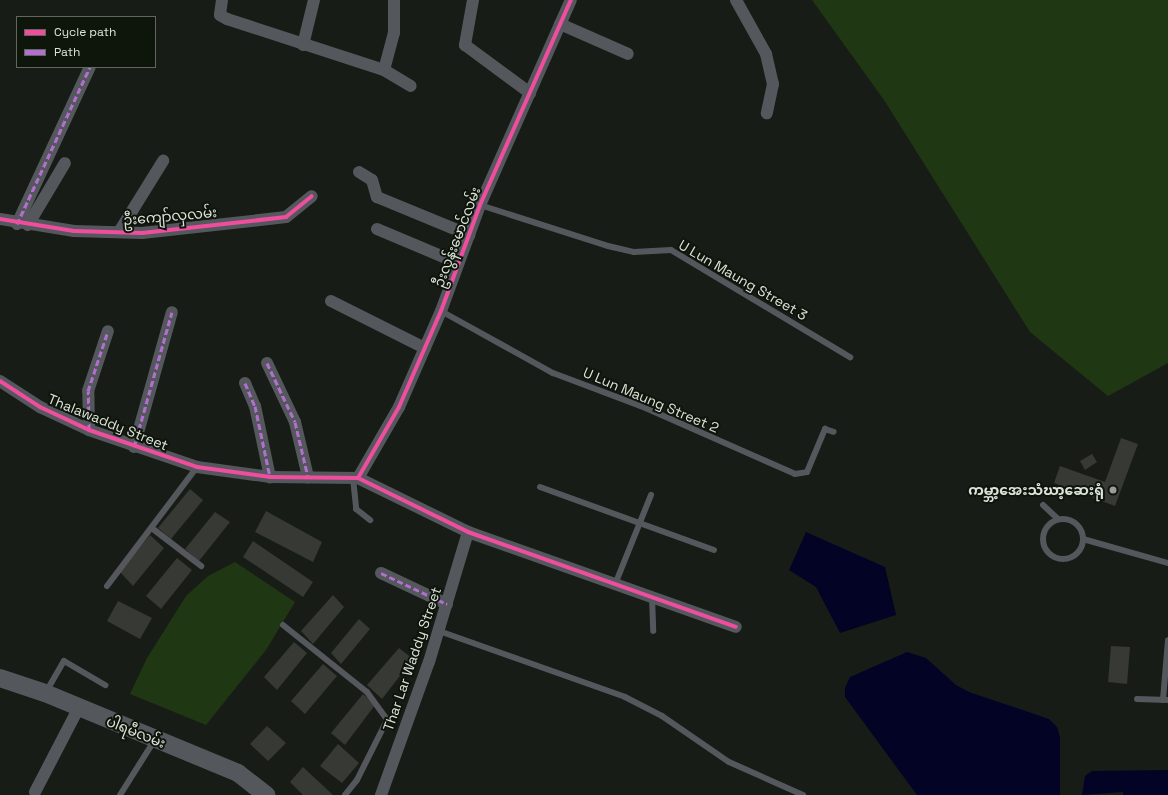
<!DOCTYPE html>
<meta charset="utf-8">
<style>
body{margin:0}
#map{position:relative;width:1168px;height:795px;overflow:hidden;background:#181c16;font-family:"Space Grotesk","Noto Sans Myanmar",sans-serif}
div>[style]{position:absolute}
[style*='--x']{left:calc(var(--x)*1px);top:calc(var(--y)*1px);width:calc(var(--w)*1px);rotate:calc(var(--a)*1deg)}
.green>*{inset:0;background:#203714}
.water>*{inset:0;background:#030325}
.building>*{inset:0;background:#363934}
.service>*{height:6px;margin:-3px;padding:0 3px;transform-origin:3px;border-radius:3px;background:#54585d}
.service>.ring{margin:-3px;padding:0;box-sizing:content-box;background:none;border:6px solid #54585d;border-radius:50%}
.minor>*{height:12px;margin:-6px;padding:0 6px;transform-origin:6px;border-radius:6px;background:#54585d}
.primary>*{height:18px;margin:-9px;padding:0 9px;transform-origin:9px;border-radius:9px;background:#54585d}
.quiet>*{height:3px;margin-top:-1.5px;transform-origin:0;background:repeating-linear-gradient(90deg,#b36fd0 0 6px,transparent 0 9px)}
.cycleway>*{height:4px;margin:-2px;padding:0 2px;transform-origin:2px;border-radius:2px;background:#ef4d9e}
.dots>*{width:11px;height:11px;translate:-50% -50%;box-sizing:border-box;border:2px solid #0e150b;border-radius:50%}
span{translate:-50% -50%;white-space:nowrap;text-align:center;line-height:1.15;-webkit-text-stroke:4px #0e150b;paint-order:stroke}
.street-label{font-size:14px;color:#dde3db}
.poi-label{font-size:14px;color:#dde3db;font-weight:700}
.right{translate:-100% -50%;text-align:right}
.legend{position:absolute;left:16px;top:16px;width:140px;height:52px;box-sizing:border-box;background:#0e150b;border:1px solid #61675e;margin:0;padding:5px 7px;list-style:none;font-size:12px;color:#dde3db}
.legend li{display:flex;align-items:center;gap:8px;height:20px}
.legend b{width:20px;border:1px solid #61675e}
</style>
<div id="map">
<div class="green">
<div style="clip-path:polygon(812px 0,1168px 0,1168px 363px,1108px 396px,1030px 332px,884px 100px)"></div>
<div style="clip-path:polygon(235px 562px,295px 602px,266px 650px,206px 725px,130px 694px,147px 658px,186px 596px,208px 576px)"></div>
</div>
<div class="water">
<div style="clip-path:polygon(806px 532px,885px 567px,896px 615px,840px 633px,816px 587px,789px 570px)"></div>
<div style="clip-path:polygon(907px 652px,926px 658px,956px 685px,969px 692px,1049px 719px,1057px 727px,1060px 737px,1060px 795px,917px 795px,845px 697px,845px 688px,850px 677px)"></div>
<div style="clip-path:polygon(1168px 770px,1168px 795px,1123px 795px,1123px 792px,1082px 795px,1085px 776px,1092px 771px)"></div>
</div>
<div class="building">
<div style="clip-path:polygon(1121px 438px,1138px 444px,1115px 506px,1054px 483px,1060px 466px,1105px 482px)"></div>
<div style="clip-path:polygon(1092px 454px,1097px 462px,1085px 470px,1080px 461px)"></div>
<div style="clip-path:polygon(190px 489px,203px 500px,171px 539px,158px 528px)"></div>
<div style="clip-path:polygon(266px 511px,322px 542px,313px 562px,255px 532px)"></div>
<div style="clip-path:polygon(215px 512px,230px 522px,199px 561px,185px 549px)"></div>
<div style="clip-path:polygon(150px 535px,164px 548px,133px 586px,120px 572px)"></div>
<div style="clip-path:polygon(253px 541px,313px 582px,303px 597px,243px 557px)"></div>
<div style="clip-path:polygon(177px 558px,192px 570px,161px 609px,146px 596px)"></div>
<div style="clip-path:polygon(333px 595px,344px 607px,313px 644px,301px 631px)"></div>
<div style="clip-path:polygon(118px 601px,152px 618px,140px 639px,107px 621px)"></div>
<div style="clip-path:polygon(359px 619px,370px 629px,341px 664px,331px 653px)"></div>
<div style="clip-path:polygon(294px 642px,307px 653px,277px 690px,264px 677px)"></div>
<div style="clip-path:polygon(1111px 646px,1130px 647px,1127px 684px,1108px 682px)"></div>
<div style="clip-path:polygon(399px 648px,413px 659px,382px 699px,367px 685px)"></div>
<div style="clip-path:polygon(323px 664px,337px 676px,305px 714px,291px 701px)"></div>
<div style="clip-path:polygon(363px 694px,375px 705px,345px 745px,331px 733px)"></div>
<div style="clip-path:polygon(267px 726px,286px 743px,268px 761px,250px 744px)"></div>
<div style="clip-path:polygon(338px 744px,359px 763px,342px 783px,320px 766px)"></div>
<div style="clip-path:polygon(303px 767px,333px 795px,303px 795px,290px 782px)"></div>
</div>
<div class="service">
<div style="--x:480;--y:205;--w:134;--a:17.8"></div>
<div style="--x:608;--y:246;--w:27;--a:13"></div>
<div style="--x:634;--y:252;--w:37;--a:-3"></div>
<div style="--x:671;--y:250;--w:209;--a:30.9"></div>
<div style="--x:441;--y:311;--w:128;--a:29"></div>
<div style="--x:553;--y:373;--w:94;--a:20.6"></div>
<div style="--x:641;--y:406;--w:168;--a:23.8"></div>
<div style="--x:795;--y:474;--w:12;--a:-9"></div>
<div style="--x:807;--y:472;--w:47;--a:-67.3"></div>
<div style="--x:825;--y:429;--w:9;--a:18"></div>
<div style="--x:353;--y:478;--w:31;--a:84"></div>
<div style="--x:356;--y:509;--w:18;--a:38"></div>
<div style="--x:540;--y:487;--w:185;--a:19.9"></div>
<div style="--x:1043;--y:505;--w:19;--a:43"></div>
<div class="ring" style="left:1043px;top:519px;width:34px;height:34px"></div>
<div style="--x:153;--y:529;--w:61;--a:37.6"></div>
<div style="--x:1083;--y:539;--w:88;--a:15.8"></div>
<div style="--x:616;--y:582;--w:94;--a:-68.1"></div>
<div style="--x:107;--y:586;--w:149;--a:-52.9"></div>
<div style="--x:652;--y:596;--w:35;--a:88"></div>
<div style="--x:283;--y:625;--w:107;--a:38.6"></div>
<div style="--x:367;--y:692;--w:34;--a:54"></div>
<div style="--x:387;--y:720;--w:67;--a:116.6"></div>
<div style="--x:357;--y:780;--w:19;--a:129"></div>
<div style="--x:439;--y:631;--w:197;--a:19.5"></div>
<div style="--x:625;--y:697;--w:42;--a:27.2"></div>
<div style="--x:662;--y:716;--w:81;--a:34.5"></div>
<div style="--x:729;--y:762;--w:81;--a:24"></div>
<div style="--x:46;--y:692;--w:36;--a:-60"></div>
<div style="--x:64;--y:661;--w:48;--a:30.3"></div>
<div style="--x:1137;--y:699;--w:31;--a:2"></div>
<div style="--x:1163;--y:700;--w:60;--a:-85.2"></div>
<div style="--x:120;--y:795;--w:64;--a:-57.8"></div>
</div>
<div class="minor">
<div style="--x:222;--y:0;--w:15;--a:98"></div>
<div style="--x:220;--y:15;--w:8;--a:30"></div>
<div style="--x:227;--y:19;--w:165;--a:18"></div>
<div style="--x:384;--y:70;--w:31;--a:31"></div>
<div style="--x:473;--y:0;--w:46;--a:100.1"></div>
<div style="--x:465;--y:45;--w:81;--a:36.4"></div>
<div style="--x:736;--y:0;--w:62;--a:60.9"></div>
<div style="--x:766;--y:54;--w:31;--a:77"></div>
<div style="--x:773;--y:84;--w:30;--a:102"></div>
<div style="--x:560;--y:24;--w:74;--a:23.8"></div>
<div style="--x:303;--y:45;--w:46;--a:-76.3"></div>
<div style="--x:384;--y:70;--w:38;--a:-75"></div>
<div style="--x:394;--y:33;--w:33;--a:-90"></div>
<div style="--x:359;--y:172;--w:15;--a:32"></div>
<div style="--x:372;--y:180;--w:18;--a:74"></div>
<div style="--x:377;--y:197;--w:100;--a:22.4"></div>
<div style="--x:0;--y:219;--w:75;--a:9.2"></div>
<div style="--x:74;--y:231;--w:68;--a:1.7"></div>
<div style="--x:142;--y:233;--w:145;--a:-6.3"></div>
<div style="--x:286;--y:217;--w:33;--a:-39"></div>
<div style="--x:17;--y:224;--w:173;--a:-65.1"></div>
<div style="--x:28;--y:225;--w:72;--a:-59.2"></div>
<div style="--x:377;--y:229;--w:88;--a:22.8"></div>
<div style="--x:119;--y:232;--w:84;--a:-58.2"></div>
<div style="--x:331;--y:301;--w:105;--a:26.6"></div>
<div style="--x:267;--y:363;--w:65;--a:64.6"></div>
<div style="--x:295;--y:422;--w:57;--a:76.7"></div>
<div style="--x:0;--y:381;--w:48;--a:33"></div>
<div style="--x:40;--y:407;--w:54;--a:25.1"></div>
<div style="--x:89;--y:430;--w:114;--a:18.9"></div>
<div style="--x:197;--y:467;--w:74;--a:7.8"></div>
<div style="--x:270;--y:477;--w:88;--a:0.7"></div>
<div style="--x:358;--y:478;--w:123;--a:26.1"></div>
<div style="--x:468;--y:532;--w:284;--a:19.5"></div>
<div style="--x:245;--y:383;--w:25;--a:67"></div>
<div style="--x:255;--y:406;--w:73;--a:78.1"></div>
<div style="--x:89;--y:430;--w:39;--a:-91"></div>
<div style="--x:88;--y:391;--w:63;--a:-71.6"></div>
<div style="--x:134;--y:447;--w:140;--a:-74.3"></div>
<div style="--x:358;--y:478;--w:82;--a:-60"></div>
<div style="--x:399;--y:407;--w:105;--a:-66.4"></div>
<div style="--x:441;--y:311;--w:113;--a:-69.8"></div>
<div style="--x:480;--y:205;--w:224;--a:-66.1"></div>
<div style="--x:381;--y:573;--w:73;--a:25.2"></div>
<div style="--x:35;--y:792;--w:93;--a:-62.6"></div>
<div style="--x:381;--y:795;--w:141;--a:-70.2"></div>
<div style="--x:429;--y:662;--w:136;--a:-73.3"></div>
</div>
<div class="primary">
<div style="--x:0;--y:678;--w:47;--a:18.4"></div>
<div style="--x:45;--y:693;--w:209;--a:22.5"></div>
<div style="--x:238;--y:773;--w:36;--a:38"></div>
</div>
<div class="quiet">
<div style="--x:17;--y:224;--w:173;--a:-65.1"></div>
<div style="--x:267;--y:363;--w:65;--a:64.6"></div>
<div style="--x:295;--y:422;--w:57;--a:76.7"></div>
<div style="--x:245;--y:383;--w:25;--a:67"></div>
<div style="--x:255;--y:406;--w:73;--a:78.1"></div>
<div style="--x:89;--y:430;--w:39;--a:-91"></div>
<div style="--x:88;--y:391;--w:63;--a:-71.6"></div>
<div style="--x:134;--y:447;--w:140;--a:-74.3"></div>
<div style="--x:381;--y:573;--w:73;--a:25.2"></div>
</div>
<div class="cycleway">
<div style="--x:0;--y:219;--w:75;--a:9.2"></div>
<div style="--x:74;--y:231;--w:68;--a:1.7"></div>
<div style="--x:142;--y:233;--w:145;--a:-6.3"></div>
<div style="--x:286;--y:217;--w:33;--a:-39"></div>
<div style="--x:0;--y:381;--w:48;--a:33"></div>
<div style="--x:40;--y:407;--w:54;--a:25.1"></div>
<div style="--x:89;--y:430;--w:114;--a:18.9"></div>
<div style="--x:197;--y:467;--w:74;--a:7.8"></div>
<div style="--x:270;--y:477;--w:88;--a:0.7"></div>
<div style="--x:358;--y:478;--w:123;--a:26.1"></div>
<div style="--x:468;--y:532;--w:284;--a:19.5"></div>
<div style="--x:358;--y:478;--w:82;--a:-60"></div>
<div style="--x:399;--y:407;--w:105;--a:-66.4"></div>
<div style="--x:441;--y:311;--w:113;--a:-69.8"></div>
<div style="--x:480;--y:205;--w:224;--a:-66.1"></div>
</div>
<div class="dots">
<div style="left:1113px;top:490px;background:#989d96"></div>
</div>
<div class="street-label">
<span style="left:170px;top:216px;rotate:-5deg">ဦးကျော်လှလမ်း</span>
<span style="left:457px;top:237px;rotate:-69deg">ဦးလွန်းမောင်လမ်း</span>
<span style="left:743px;top:280px;rotate:30deg">U Lun Maung Street 3</span>
<span style="left:651px;top:400px;rotate:23deg">U Lun Maung Street 2</span>
<span style="left:108px;top:422px;rotate:22deg">Thalawaddy Street</span>
<span style="left:412px;top:659px;rotate:-71deg">Thar Lar Waddy Street</span>
<span style="left:136px;top:732px;rotate:22deg">ပါရမီလမ်း</span>
</div>
<div class="poi-label">
<span class="right" style="left:1104px;top:490px">ကမ္ဘာ့အေးသံဃာ့ဆေးရုံ</span>
</div>
<ul class="legend">
<li><b style="height:5px;background:#ef4d9e"></b>Cycle path</li>
<li><b style="height:5px;background:#b36fd0"></b>Path</li>
</ul>
</div>
